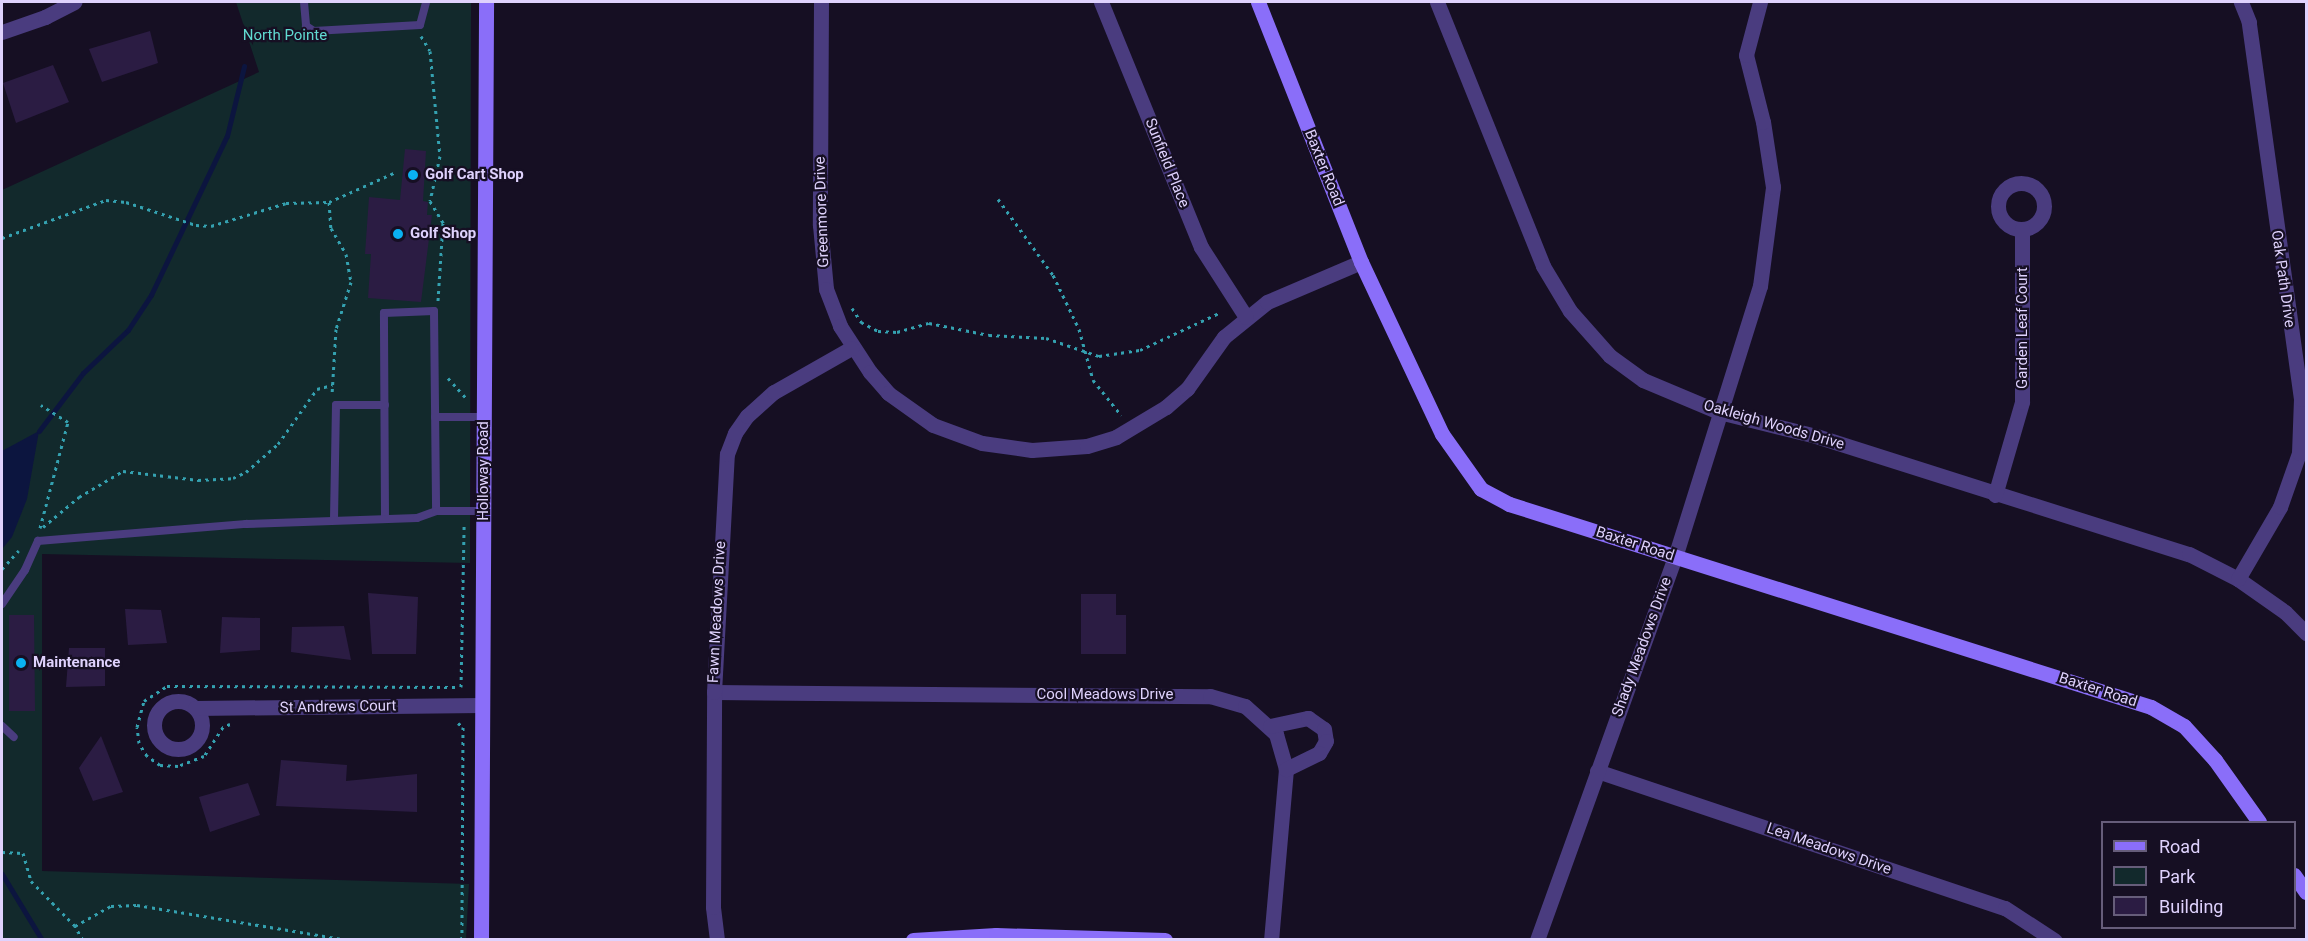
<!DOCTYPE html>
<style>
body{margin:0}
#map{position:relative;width:2308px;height:941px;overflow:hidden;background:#160f23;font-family:Roboto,sans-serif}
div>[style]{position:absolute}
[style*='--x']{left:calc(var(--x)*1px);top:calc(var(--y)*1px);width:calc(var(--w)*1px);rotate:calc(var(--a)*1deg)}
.green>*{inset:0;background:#12292c}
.water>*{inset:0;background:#0c153f}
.stream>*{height:5px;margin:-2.5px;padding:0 2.5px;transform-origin:2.5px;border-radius:2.5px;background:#0c153f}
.building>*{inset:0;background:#2b1c43}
.path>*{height:3px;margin-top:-1.5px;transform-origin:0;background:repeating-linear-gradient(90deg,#34a1b0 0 3px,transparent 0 7.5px)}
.lane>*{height:8px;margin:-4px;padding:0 4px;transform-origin:4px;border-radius:4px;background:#4a3c7f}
.street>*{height:15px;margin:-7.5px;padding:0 7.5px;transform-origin:7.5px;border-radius:7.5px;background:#4a3c7f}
.street>.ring{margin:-7.5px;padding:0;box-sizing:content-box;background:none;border:15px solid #4a3c7f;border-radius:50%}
.secondary>*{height:15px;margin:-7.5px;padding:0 7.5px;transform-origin:7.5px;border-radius:7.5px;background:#8a6ef9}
.dots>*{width:16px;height:16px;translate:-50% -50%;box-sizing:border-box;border:3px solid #160f23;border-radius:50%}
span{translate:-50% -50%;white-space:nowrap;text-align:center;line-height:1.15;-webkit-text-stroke:4.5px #160f23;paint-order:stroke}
.park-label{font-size:15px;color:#61dad1}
.street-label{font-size:15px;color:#dfd2fd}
.poi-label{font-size:15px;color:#dfd2fd;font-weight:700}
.left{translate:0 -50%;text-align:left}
.frame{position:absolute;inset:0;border:3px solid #dfd2fd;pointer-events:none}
.legend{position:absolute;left:2101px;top:821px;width:195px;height:108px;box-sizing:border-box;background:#160f23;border:2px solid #665d7a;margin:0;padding:8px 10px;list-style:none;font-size:18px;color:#dfd2fd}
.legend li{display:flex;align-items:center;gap:12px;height:30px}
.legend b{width:30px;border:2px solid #665d7a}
</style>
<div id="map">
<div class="green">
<div style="clip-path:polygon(236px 2px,471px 2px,470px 563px,42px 554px,42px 871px,469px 884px,466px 939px,2px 939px,2px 190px,259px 72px)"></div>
</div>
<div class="water">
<div style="clip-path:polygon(39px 431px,27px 499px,12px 537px,2px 549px,2px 451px)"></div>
</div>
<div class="stream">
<div style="--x:39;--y:431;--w:73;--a:-52.8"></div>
<div style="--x:83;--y:373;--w:62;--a:-43.7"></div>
<div style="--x:128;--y:330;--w:42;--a:-56.7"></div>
<div style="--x:151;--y:295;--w:176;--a:-64.5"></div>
<div style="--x:227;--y:136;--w:72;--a:-76.3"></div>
<div style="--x:2;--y:874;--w:77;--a:58.8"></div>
</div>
<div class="building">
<div style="clip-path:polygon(150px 31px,158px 63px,102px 82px,89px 49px)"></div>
<div style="clip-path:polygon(53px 65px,69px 102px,16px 123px,3px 83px)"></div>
<div style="clip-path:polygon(405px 149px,426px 151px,423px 201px,428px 202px,427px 215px,432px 215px,421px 302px,368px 298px,371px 254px,365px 254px,369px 197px,400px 200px)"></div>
<div style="clip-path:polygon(368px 593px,418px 597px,416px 654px,372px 654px)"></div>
<div style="clip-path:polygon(1081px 594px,1116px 594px,1116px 615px,1126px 615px,1126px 654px,1081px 654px)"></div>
<div style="clip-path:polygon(125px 609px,161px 610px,167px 643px,128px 645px)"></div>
<div style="clip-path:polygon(9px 615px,34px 615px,35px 711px,9px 711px)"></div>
<div style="clip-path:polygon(222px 617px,260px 618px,260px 650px,220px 653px)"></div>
<div style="clip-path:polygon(344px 626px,351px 660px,291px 652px,292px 627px)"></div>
<div style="clip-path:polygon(69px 648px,105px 648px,105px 686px,66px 687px)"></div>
<div style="clip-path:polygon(101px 736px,123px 792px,93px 801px,79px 768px)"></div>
<div style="clip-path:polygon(281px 760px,347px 765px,346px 781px,417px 774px,417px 812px,276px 806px)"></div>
<div style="clip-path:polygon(248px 783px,260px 815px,210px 832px,199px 797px)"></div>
</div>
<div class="path">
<div style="--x:421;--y:36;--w:17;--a:59"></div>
<div style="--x:430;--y:51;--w:105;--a:84.6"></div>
<div style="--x:440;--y:156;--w:46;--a:102.5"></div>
<div style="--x:430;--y:201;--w:26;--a:59"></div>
<div style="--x:443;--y:223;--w:78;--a:93.7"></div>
<div style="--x:998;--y:199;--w:94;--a:54.1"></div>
<div style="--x:1053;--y:275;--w:60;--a:64.3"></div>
<div style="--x:1079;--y:329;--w:53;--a:74.6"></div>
<div style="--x:1093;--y:380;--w:45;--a:51.3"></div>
<div style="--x:329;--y:202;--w:26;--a:86"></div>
<div style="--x:331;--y:228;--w:30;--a:60"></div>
<div style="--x:346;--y:254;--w:28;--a:80"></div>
<div style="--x:351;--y:282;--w:49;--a:107.7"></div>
<div style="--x:336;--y:329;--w:66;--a:93.5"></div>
<div style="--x:2;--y:238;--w:111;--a:-20.1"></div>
<div style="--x:106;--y:200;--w:20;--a:6"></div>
<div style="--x:126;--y:202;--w:74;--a:18.2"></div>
<div style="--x:196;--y:225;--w:15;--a:4"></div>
<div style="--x:211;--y:226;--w:78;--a:-17"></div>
<div style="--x:286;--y:203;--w:43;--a:-1.3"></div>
<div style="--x:329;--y:202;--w:73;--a:-24.1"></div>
<div style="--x:852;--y:308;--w:17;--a:57"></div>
<div style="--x:861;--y:322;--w:19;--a:28"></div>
<div style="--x:878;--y:331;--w:19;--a:3"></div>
<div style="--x:897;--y:332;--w:33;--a:-16"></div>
<div style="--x:929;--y:323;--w:61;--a:11.3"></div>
<div style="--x:989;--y:335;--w:57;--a:3"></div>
<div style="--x:1046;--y:338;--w:56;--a:18.8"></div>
<div style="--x:1099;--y:356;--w:41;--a:-8.3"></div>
<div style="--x:1140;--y:350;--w:87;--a:-25.1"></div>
<div style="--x:448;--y:378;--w:27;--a:48"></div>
<div style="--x:43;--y:527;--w:47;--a:-39.8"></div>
<div style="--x:79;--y:497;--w:51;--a:-30.6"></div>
<div style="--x:123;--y:471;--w:76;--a:6.8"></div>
<div style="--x:198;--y:480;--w:35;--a:-3"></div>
<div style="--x:233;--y:478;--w:14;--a:-25"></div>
<div style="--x:246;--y:472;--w:43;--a:-41.2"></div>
<div style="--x:278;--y:444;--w:67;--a:-54.7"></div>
<div style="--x:317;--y:389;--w:16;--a:-15"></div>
<div style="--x:40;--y:528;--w:110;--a:-75.2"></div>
<div style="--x:68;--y:422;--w:32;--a:-148"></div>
<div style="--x:2;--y:569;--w:25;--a:-48"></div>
<div style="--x:461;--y:687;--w:161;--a:-88.9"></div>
<div style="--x:458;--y:723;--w:6;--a:39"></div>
<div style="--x:463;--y:727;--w:213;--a:90.3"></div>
<div style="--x:230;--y:724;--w:8;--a:157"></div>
<div style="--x:223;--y:727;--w:35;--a:123"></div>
<div style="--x:204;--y:756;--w:28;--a:159"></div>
<div style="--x:178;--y:766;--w:18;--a:-177"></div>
<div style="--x:160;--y:765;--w:16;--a:-145"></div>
<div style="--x:147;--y:756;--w:15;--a:-122"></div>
<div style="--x:139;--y:743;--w:16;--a:-97"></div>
<div style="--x:137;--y:727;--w:27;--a:-75"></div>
<div style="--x:144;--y:701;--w:27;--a:-33"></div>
<div style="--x:167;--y:686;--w:288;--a:0.2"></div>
<div style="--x:2;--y:852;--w:21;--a:3"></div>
<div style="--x:23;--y:853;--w:29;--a:74"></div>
<div style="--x:31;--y:881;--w:63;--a:45.6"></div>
<div style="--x:83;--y:940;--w:16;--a:-120"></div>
<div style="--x:75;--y:926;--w:41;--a:-29.1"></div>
<div style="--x:111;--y:906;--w:26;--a:-2"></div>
<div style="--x:137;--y:905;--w:215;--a:9.4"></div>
</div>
<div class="lane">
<div style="--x:304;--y:2;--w:24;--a:85"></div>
<div style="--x:306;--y:26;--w:9;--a:32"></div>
<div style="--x:314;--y:31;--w:106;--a:-3.2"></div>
<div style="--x:420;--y:25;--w:24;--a:-75"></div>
<div style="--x:435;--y:417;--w:49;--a:0"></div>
<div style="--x:385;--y:518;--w:205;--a:-90.3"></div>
<div style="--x:384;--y:313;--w:50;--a:-2.3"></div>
<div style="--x:434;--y:311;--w:200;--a:89.4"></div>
<div style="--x:334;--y:519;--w:114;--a:-89"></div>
<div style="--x:336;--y:405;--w:49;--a:0"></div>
<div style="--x:2;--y:604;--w:41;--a:-55.9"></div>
<div style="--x:25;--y:570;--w:32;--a:-66"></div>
<div style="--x:38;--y:541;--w:209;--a:-4.7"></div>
<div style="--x:246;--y:524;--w:171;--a:-2"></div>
<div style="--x:417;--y:518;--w:20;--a:-20"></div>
<div style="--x:436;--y:511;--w:48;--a:0"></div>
<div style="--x:2;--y:726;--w:16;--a:43"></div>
</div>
<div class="street">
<div style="--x:821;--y:2;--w:223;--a:90.3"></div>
<div style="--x:820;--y:225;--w:64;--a:84.6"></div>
<div style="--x:826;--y:289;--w:40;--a:69"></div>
<div style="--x:840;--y:326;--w:55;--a:56.9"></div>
<div style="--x:870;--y:372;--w:28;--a:49"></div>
<div style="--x:888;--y:393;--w:55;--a:35.4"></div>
<div style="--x:933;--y:425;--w:52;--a:20.2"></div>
<div style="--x:982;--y:443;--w:50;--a:8"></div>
<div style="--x:1032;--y:450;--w:55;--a:-4.2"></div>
<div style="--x:1087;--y:446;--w:30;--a:-17"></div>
<div style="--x:1116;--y:437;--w:58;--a:-31"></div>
<div style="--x:1166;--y:407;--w:28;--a:-41"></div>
<div style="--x:1187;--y:389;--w:64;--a:-54.6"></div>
<div style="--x:1224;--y:337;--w:55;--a:-39.1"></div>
<div style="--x:1267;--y:302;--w:102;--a:-23.1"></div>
<div style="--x:1101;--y:2;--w:265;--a:67.8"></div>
<div style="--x:1201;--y:247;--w:83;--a:57.3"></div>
<div style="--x:1437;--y:2;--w:284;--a:68.1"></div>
<div style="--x:1543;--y:266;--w:52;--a:59"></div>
<div style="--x:1570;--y:311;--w:60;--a:48.4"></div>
<div style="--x:1610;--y:356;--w:41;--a:36"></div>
<div style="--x:1643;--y:380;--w:82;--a:22.8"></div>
<div style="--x:1719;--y:412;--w:100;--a:13.9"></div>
<div style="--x:1816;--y:436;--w:391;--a:17.6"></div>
<div style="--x:2189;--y:554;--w:55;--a:27"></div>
<div style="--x:2238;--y:579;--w:57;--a:35.1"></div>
<div style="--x:2285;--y:612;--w:30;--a:45"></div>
<div style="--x:2;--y:32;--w:46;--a:-19.2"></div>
<div style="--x:45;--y:17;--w:33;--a:-27"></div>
<div class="ring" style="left:1998px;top:183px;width:31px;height:31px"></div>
<div style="--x:1995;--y:495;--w:97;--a:-73.8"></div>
<div style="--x:2022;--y:402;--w:173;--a:-90"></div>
<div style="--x:2238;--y:579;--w:83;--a:-59.7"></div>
<div style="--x:2280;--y:507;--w:57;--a:-70.6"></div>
<div style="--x:2299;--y:453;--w:54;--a:-87.9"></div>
<div style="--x:2301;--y:399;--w:381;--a:-97.9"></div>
<div style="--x:2249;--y:22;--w:22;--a:-112"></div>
<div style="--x:714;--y:692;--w:496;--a:0.5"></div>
<div style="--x:1210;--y:696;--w:36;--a:16"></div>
<div style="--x:1245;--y:706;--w:42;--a:42.1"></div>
<div style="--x:1276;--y:734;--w:36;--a:74"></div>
<div style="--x:1286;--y:769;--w:172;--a:95"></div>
<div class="ring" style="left:154px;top:701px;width:33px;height:33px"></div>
<div style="--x:195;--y:708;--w:286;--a:-0.6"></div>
<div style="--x:1270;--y:726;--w:39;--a:-12"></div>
<div style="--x:1308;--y:718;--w:19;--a:35"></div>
<div style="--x:1324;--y:729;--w:12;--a:81"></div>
<div style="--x:1326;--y:741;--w:14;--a:120"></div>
<div style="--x:1319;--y:753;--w:37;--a:154"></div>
<div style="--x:1597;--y:771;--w:430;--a:18.6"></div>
<div style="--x:2005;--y:908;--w:59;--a:33.1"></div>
<div style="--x:717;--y:940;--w:33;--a:-97"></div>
<div style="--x:713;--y:907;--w:215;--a:-89.7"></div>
<div style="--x:714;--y:692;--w:238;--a:-86.9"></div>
<div style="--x:727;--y:454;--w:22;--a:-69"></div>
<div style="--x:735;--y:433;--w:21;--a:-55"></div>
<div style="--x:747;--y:416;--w:36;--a:-42"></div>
<div style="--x:774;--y:392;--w:89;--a:-29.7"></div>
<div style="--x:1537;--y:940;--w:407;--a:-70.2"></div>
<div style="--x:1675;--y:557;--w:284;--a:-72.6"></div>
<div style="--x:1760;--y:286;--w:100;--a:-82.5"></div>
<div style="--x:1773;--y:187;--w:66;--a:-98.7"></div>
<div style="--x:1763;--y:122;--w:69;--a:-104.2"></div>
<div style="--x:1746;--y:55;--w:55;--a:-75.2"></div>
</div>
<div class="secondary">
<div style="--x:1258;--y:2;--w:280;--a:68.4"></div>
<div style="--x:1361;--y:262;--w:190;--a:64.8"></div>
<div style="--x:1442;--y:434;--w:67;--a:54.7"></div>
<div style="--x:1481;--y:489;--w:32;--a:28"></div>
<div style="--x:1509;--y:504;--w:673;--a:17.55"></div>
<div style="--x:2151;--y:707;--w:38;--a:30"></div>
<div style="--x:2184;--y:726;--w:46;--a:47.6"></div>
<div style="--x:2215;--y:760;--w:76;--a:54.6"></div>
<div style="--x:2294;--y:875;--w:21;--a:55"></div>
<div style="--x:481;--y:940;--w:938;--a:-89.69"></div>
<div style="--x:913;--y:940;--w:83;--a:-3.4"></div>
<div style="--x:996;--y:935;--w:169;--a:1.7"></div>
</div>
<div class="dots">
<div style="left:413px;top:175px;background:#0ab1f1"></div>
<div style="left:398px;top:234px;background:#0ab1f1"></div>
<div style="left:21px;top:663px;background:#0ab1f1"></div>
</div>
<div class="park-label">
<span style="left:285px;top:36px">North Pointe</span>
</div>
<div class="street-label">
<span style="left:1167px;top:163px;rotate:68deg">Sunfield Place</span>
<span style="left:1324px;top:168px;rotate:68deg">Baxter Road</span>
<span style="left:822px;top:212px;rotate:-92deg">Greenmore Drive</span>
<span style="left:2283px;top:279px;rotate:82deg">Oak Path Drive</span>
<span style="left:2023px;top:328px;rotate:-90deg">Garden Leaf Court</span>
<span style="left:1774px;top:425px;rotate:16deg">Oakleigh Woods Drive</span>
<span style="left:484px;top:471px;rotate:-90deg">Holloway Road</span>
<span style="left:1635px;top:544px;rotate:18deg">Baxter Road</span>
<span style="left:717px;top:612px;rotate:-87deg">Fawn Meadows Drive</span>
<span style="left:1642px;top:647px;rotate:-70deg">Shady Meadows Drive</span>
<span style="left:2098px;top:690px;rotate:18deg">Baxter Road</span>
<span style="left:1105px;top:695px">Cool Meadows Drive</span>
<span style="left:338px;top:707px;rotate:-1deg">St Andrews Court</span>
<span style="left:1829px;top:849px;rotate:19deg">Lea Meadows Drive</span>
</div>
<div class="poi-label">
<span class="left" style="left:425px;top:175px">Golf Cart Shop</span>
<span class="left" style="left:410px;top:234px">Golf Shop</span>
<span class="left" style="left:33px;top:663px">Maintenance</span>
</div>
<div class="frame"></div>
<ul class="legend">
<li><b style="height:8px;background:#8a6ef9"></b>Road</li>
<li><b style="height:16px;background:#12292c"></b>Park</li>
<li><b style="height:16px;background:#2b1c43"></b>Building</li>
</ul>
</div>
